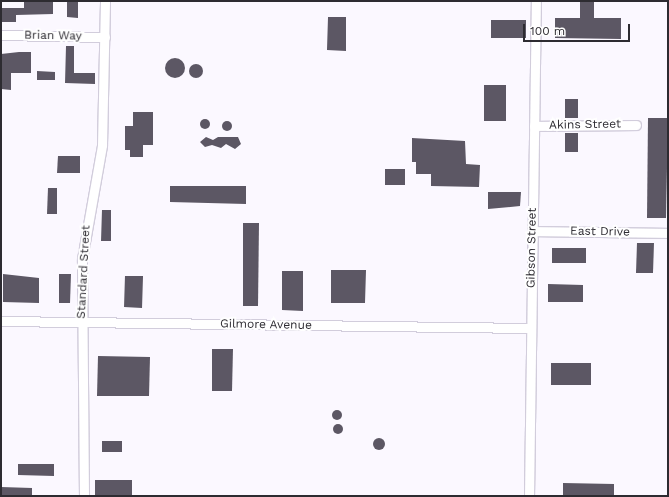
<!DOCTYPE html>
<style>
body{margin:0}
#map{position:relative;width:669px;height:497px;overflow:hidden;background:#fbf8ff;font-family:"Work Sans",sans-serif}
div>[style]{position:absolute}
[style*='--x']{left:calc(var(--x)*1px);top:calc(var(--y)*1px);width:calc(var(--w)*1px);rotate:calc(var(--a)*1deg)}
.building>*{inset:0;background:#5c5764}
.round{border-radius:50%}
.roads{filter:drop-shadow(1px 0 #d2cddc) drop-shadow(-1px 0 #d2cddc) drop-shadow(0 1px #d2cddc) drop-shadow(0 -1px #d2cddc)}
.minor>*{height:9px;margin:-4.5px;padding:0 4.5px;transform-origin:4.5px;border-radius:4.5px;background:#fff}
span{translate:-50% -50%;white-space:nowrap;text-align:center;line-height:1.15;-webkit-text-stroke:4px #fff;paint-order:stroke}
.street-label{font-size:12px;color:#2d2b31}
.frame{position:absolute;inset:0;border:2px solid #2d2b31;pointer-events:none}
.scale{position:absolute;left:523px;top:24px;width:107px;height:18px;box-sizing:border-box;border:2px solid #2d2b31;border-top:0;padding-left:5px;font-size:12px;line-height:14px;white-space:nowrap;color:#2d2b31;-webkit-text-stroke:3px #fff;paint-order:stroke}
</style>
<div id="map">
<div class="building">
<div style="clip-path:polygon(24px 1px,53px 1px,53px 14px,16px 15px,16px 22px,2px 22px,2px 8px,24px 8px)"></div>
<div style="clip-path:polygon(67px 1px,78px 1px,78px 18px,67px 17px)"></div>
<div style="clip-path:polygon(580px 1px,594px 1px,594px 18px,621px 18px,621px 39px,555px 38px,555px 18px,580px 18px)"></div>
<div style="clip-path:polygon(328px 17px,346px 17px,346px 51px,327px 50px)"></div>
<div style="clip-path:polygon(491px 20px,526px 20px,526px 38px,491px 38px)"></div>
<div style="clip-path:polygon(66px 46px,74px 46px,74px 73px,95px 73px,95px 84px,65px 83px)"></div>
<div style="clip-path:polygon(19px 52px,31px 52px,31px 73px,11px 73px,11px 90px,1px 89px,1px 54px)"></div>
<div class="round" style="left:165px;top:58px;width:20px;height:20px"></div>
<div class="round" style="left:189px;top:64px;width:14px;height:14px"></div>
<div style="clip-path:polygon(37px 71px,55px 72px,55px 80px,37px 80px)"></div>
<div style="clip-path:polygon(484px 85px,506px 85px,506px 121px,484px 121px)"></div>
<div style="clip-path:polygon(565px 99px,578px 99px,578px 118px,565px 118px)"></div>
<div style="clip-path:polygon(133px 112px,153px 112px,153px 145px,143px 145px,143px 157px,130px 157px,130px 150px,125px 150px,125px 126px,133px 126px)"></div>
<div style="clip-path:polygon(648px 118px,668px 118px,666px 218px,647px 218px)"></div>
<div class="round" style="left:200px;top:119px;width:10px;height:10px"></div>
<div class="round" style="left:222px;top:121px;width:10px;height:10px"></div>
<div style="clip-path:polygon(565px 133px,578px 133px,578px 152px,565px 152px)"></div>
<div style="clip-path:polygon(206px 137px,213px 140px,218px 137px,238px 137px,241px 144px,235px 149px,226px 144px,221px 148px,212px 145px,205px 147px,200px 142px)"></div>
<div style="clip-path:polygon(412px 138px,465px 141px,466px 164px,480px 165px,479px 187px,431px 186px,431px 174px,416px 174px,416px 162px,412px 162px)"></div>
<div style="clip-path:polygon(58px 156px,80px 156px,80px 173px,57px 173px)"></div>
<div style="clip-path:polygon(385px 169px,405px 169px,405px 185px,385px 185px)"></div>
<div style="clip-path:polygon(170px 186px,246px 186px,246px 204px,170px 202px)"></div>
<div style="clip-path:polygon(48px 188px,57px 188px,57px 214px,47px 214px)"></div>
<div style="clip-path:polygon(488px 192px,521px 192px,520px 206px,488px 209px)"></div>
<div style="clip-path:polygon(102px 210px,111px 210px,111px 241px,101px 241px)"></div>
<div style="clip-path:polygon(243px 223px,259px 223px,258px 306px,243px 306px)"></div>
<div style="clip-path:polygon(637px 243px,654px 243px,653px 273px,636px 273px)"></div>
<div style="clip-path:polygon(552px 248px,586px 248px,586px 263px,552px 263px)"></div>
<div style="clip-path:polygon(331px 270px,366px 270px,365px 303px,331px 303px)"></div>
<div style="clip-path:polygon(282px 271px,303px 271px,303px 311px,282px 310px)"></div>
<div style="clip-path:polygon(3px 274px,39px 278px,39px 303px,3px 302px)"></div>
<div style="clip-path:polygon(59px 274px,71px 274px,70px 303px,59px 303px)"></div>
<div style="clip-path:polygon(125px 276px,143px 276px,142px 308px,124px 307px)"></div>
<div style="clip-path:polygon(548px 284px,583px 285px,583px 302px,548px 302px)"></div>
<div style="clip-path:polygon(212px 349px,233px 349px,232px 391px,212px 391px)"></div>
<div style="clip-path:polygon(98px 356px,150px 357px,149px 396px,97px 396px)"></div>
<div style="clip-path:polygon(551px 363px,591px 363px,591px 385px,551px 385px)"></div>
<div class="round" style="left:332px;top:410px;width:10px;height:10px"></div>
<div class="round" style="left:333px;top:424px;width:10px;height:10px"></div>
<div class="round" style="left:373px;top:438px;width:12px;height:12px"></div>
<div style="clip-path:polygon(102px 441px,122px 441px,122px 452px,102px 452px)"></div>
<div style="clip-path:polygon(18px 464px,54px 464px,54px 476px,18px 475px)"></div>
<div style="clip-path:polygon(95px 480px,132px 480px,132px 495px,95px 495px)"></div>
<div style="clip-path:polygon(563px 483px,614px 484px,614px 496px,563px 496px)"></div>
<div style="clip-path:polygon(1px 487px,32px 488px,32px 496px,1px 496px)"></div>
</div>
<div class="roads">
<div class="minor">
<div style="--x:1;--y:35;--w:104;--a:1.1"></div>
<div style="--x:534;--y:126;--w:102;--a:-0.6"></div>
<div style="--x:532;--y:231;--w:136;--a:0.8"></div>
<div style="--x:1;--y:321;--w:530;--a:0.76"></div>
<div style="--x:84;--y:496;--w:237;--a:-90.5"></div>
<div style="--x:82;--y:259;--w:116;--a:-80"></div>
<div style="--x:102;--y:145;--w:144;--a:-88.8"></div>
<div style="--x:529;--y:496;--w:495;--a:-89.2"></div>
</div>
</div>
<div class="street-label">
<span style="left:53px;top:36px;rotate:1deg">Brian Way</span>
<span style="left:585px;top:125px;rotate:-1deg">Akins Street</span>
<span style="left:600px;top:232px;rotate:1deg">East Drive</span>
<span style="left:532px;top:248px;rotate:-89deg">Gibson Street</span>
<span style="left:84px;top:272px;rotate:-87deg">Standard Street</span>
<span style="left:266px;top:325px;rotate:1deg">Gilmore Avenue</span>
</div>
<div class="frame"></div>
<div class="scale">100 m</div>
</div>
